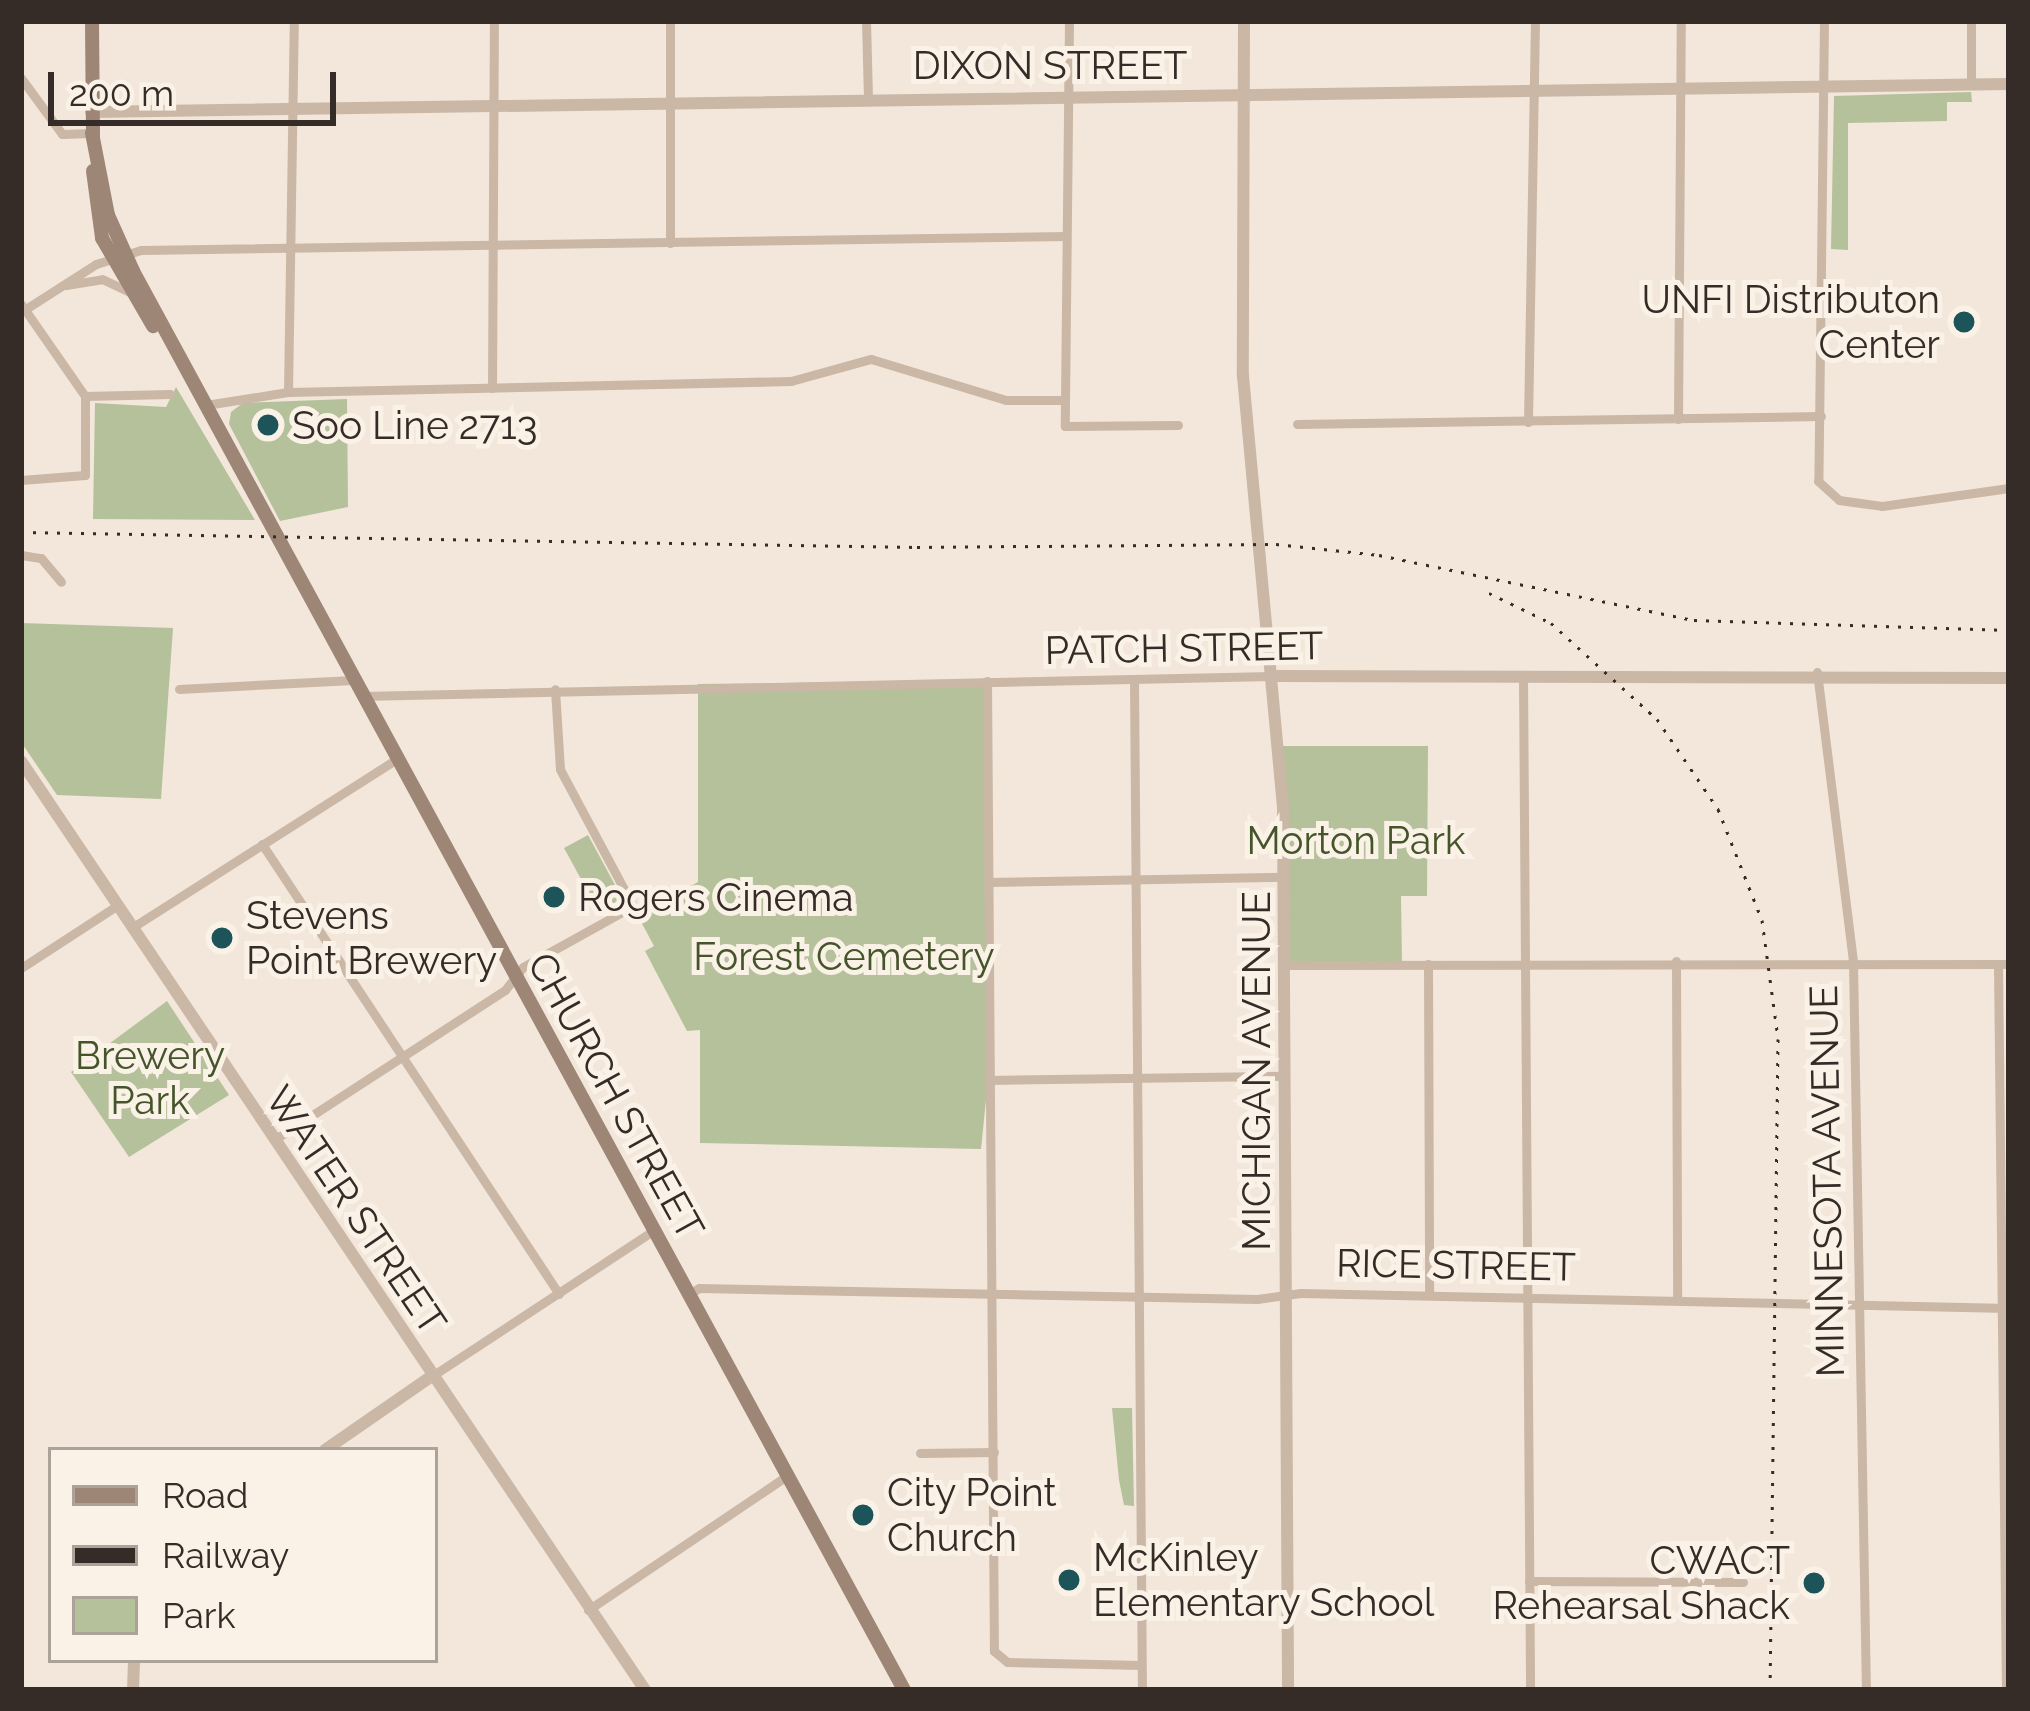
<!DOCTYPE html>
<style>
body{margin:0}
#map{position:relative;width:2030px;height:1711px;overflow:hidden;background:#f2e7da;font-family:Raleway,sans-serif}
div>[style]{position:absolute}
[style*='--x']{left:calc(var(--x)*1px);top:calc(var(--y)*1px);width:calc(var(--w)*1px);rotate:calc(var(--a)*1deg)}
.green>*{inset:0;background:#b4c19a}
.minor>*{height:9px;margin:-4.5px;padding:0 4.5px;transform-origin:4.5px;border-radius:4.5px;background:#cab7a6}
.tertiary>*{height:12px;margin:-6px;padding:0 6px;transform-origin:6px;border-radius:6px;background:#cab7a6}
.secondary>*{height:14px;margin:-7px;padding:0 7px;transform-origin:7px;border-radius:7px;background:#9e8677}
.rail>*{height:3px;margin-top:-1.5px;transform-origin:0;background:repeating-linear-gradient(90deg,#362c27 0 3px,transparent 0 12px)}
.dots>*{width:33px;height:33px;translate:-50% -50%;box-sizing:border-box;border:6px solid #faf1e7;border-radius:50%}
span{translate:-50% -50%;white-space:nowrap;text-align:center;line-height:1.15;-webkit-text-stroke:10px #faf1e7;paint-order:stroke}
.street-label{font-size:39px;color:#362c27}
.poi-label{font-size:39px;color:#362c27}
.right{translate:-100% -50%;text-align:right}
.left{translate:0 -50%;text-align:left}
.park-label{font-size:39px;color:#45552a}
.frame{position:absolute;inset:0;border:24px solid #362c27;pointer-events:none}
.legend{position:absolute;left:48px;top:1447px;width:390px;height:216px;box-sizing:border-box;background:#faf1e7;border:3px solid #aca29a;margin:0;padding:15px 21px;list-style:none;font-size:36px;color:#362c27}
.legend li{display:flex;align-items:center;gap:24px;height:60px}
.legend b{width:60px;border:3px solid #aca29a}
.scale{position:absolute;left:48px;top:72px;width:288px;height:54px;box-sizing:border-box;border:6px solid #362c27;border-top:0;padding-left:15px;font-size:36px;line-height:42px;white-space:nowrap;color:#362c27;-webkit-text-stroke:9px #faf1e7;paint-order:stroke}
</style>
<div id="map">
<div class="green">
<div style="clip-path:polygon(1971px 92px,1972px 102px,1947px 102px,1947px 121px,1848px 123px,1848px 250px,1831px 249px,1834px 96px)"></div>
<div style="clip-path:polygon(176px 387px,255px 520px,93px 519px,95px 403px,166px 407px)"></div>
<div style="clip-path:polygon(347px 399px,348px 507px,280px 521px,229px 424px,231px 412px,243px 403px)"></div>
<div style="clip-path:polygon(21px 623px,173px 628px,161px 799px,57px 795px,21px 742px)"></div>
<div style="clip-path:polygon(987px 681px,988px 1080px,981px 1149px,700px 1143px,700px 1030px,687px 1031px,645px 951px,654px 946px,638px 916px,698px 882px,698px 684px)"></div>
<div style="clip-path:polygon(1279px 746px,1428px 746px,1427px 896px,1401px 896px,1402px 964px,1285px 965px)"></div>
<div style="clip-path:polygon(588px 835px,622px 898px,599px 912px,564px 848px)"></div>
<div style="clip-path:polygon(167px 1001px,229px 1095px,129px 1157px,71px 1072px)"></div>
<div style="clip-path:polygon(1112px 1408px,1132px 1408px,1134px 1506px,1124px 1505px,1119px 1480px)"></div>
</div>
<div class="minor">
<div style="--x:866;--y:21;--w:75;--a:88.5"></div>
<div style="--x:1069;--y:21;--w:405;--a:90.6"></div>
<div style="--x:1065;--y:426;--w:113;--a:-0.5"></div>
<div style="--x:1824;--y:21;--w:460;--a:90.7"></div>
<div style="--x:1818;--y:481;--w:28;--a:42"></div>
<div style="--x:1839;--y:500;--w:43;--a:7.9"></div>
<div style="--x:1882;--y:506;--w:128;--a:-8.1"></div>
<div style="--x:21;--y:78;--w:69;--a:53.8"></div>
<div style="--x:62;--y:134;--w:30;--a:-2"></div>
<div style="--x:1971;--y:85;--w:64;--a:-90"></div>
<div style="--x:670;--y:243;--w:222;--a:-90"></div>
<div style="--x:66;--y:285;--w:36;--a:-9"></div>
<div style="--x:102;--y:279;--w:31;--a:25"></div>
<div style="--x:21;--y:304;--w:112;--a:55.2"></div>
<div style="--x:21;--y:312;--w:89;--a:-32.6"></div>
<div style="--x:96;--y:264;--w:47;--a:-17.3"></div>
<div style="--x:141;--y:250;--w:925;--a:-0.87"></div>
<div style="--x:492;--y:388;--w:367;--a:-89.7"></div>
<div style="--x:288;--y:392;--w:371;--a:-89.1"></div>
<div style="--x:85;--y:396;--w:85;--a:-1.3"></div>
<div style="--x:206;--y:405;--w:83;--a:-9"></div>
<div style="--x:288;--y:392;--w:503;--a:-1.25"></div>
<div style="--x:791;--y:381;--w:83;--a:-15.4"></div>
<div style="--x:871;--y:359;--w:141;--a:16.9"></div>
<div style="--x:1006;--y:400;--w:59;--a:0"></div>
<div style="--x:1678;--y:419;--w:398;--a:-89.6"></div>
<div style="--x:1528;--y:422;--w:401;--a:-89"></div>
<div style="--x:1297;--y:424;--w:524;--a:-0.87"></div>
<div style="--x:21;--y:480;--w:64;--a:-4.5"></div>
<div style="--x:85;--y:475;--w:79;--a:-90"></div>
<div style="--x:21;--y:555;--w:20;--a:9"></div>
<div style="--x:41;--y:558;--w:31;--a:50"></div>
<div style="--x:1817;--y:672;--w:292;--a:82.9"></div>
<div style="--x:1853;--y:962;--w:728;--a:88.98"></div>
<div style="--x:1523;--y:676;--w:1014;--a:89.6"></div>
<div style="--x:1134;--y:679;--w:1011;--a:89.55"></div>
<div style="--x:987;--y:681;--w:970;--a:89.59"></div>
<div style="--x:994;--y:1651;--w:17;--a:40"></div>
<div style="--x:1007;--y:1662;--w:134;--a:1.3"></div>
<div style="--x:179;--y:689;--w:174;--a:-3"></div>
<div style="--x:361;--y:696;--w:912;--a:-1.26"></div>
<div style="--x:262;--y:844;--w:539;--a:56.58"></div>
<div style="--x:989;--y:882;--w:295;--a:-1"></div>
<div style="--x:133;--y:927;--w:311;--a:-32.5"></div>
<div style="--x:1676;--y:961;--w:338;--a:89.8"></div>
<div style="--x:1428;--y:964;--w:331;--a:89.8"></div>
<div style="--x:1998;--y:964;--w:726;--a:89.37"></div>
<div style="--x:1285;--y:965;--w:724;--a:-0.08"></div>
<div style="--x:21;--y:968;--w:116;--a:-33"></div>
<div style="--x:988;--y:1080;--w:297;--a:-0.8"></div>
<div style="--x:274;--y:1140;--w:275;--a:-33"></div>
<div style="--x:505;--y:990;--w:29;--a:-52"></div>
<div style="--x:523;--y:967;--w:126;--a:-29"></div>
<div style="--x:633;--y:906;--w:155;--a:-118.1"></div>
<div style="--x:560;--y:769;--w:80;--a:-93.6"></div>
<div style="--x:687;--y:1295;--w:14;--a:-30"></div>
<div style="--x:699;--y:1288;--w:558;--a:1.13"></div>
<div style="--x:1257;--y:1299;--w:44;--a:-7.8"></div>
<div style="--x:1301;--y:1293;--w:708;--a:1.21"></div>
<div style="--x:432;--y:1376;--w:264;--a:-33.3"></div>
<div style="--x:920;--y:1453;--w:74;--a:-0.8"></div>
<div style="--x:1529;--y:1581;--w:214;--a:0.3"></div>
<div style="--x:588;--y:1610;--w:240;--a:-34"></div>
</div>
<div class="tertiary">
<div style="--x:1244;--y:21;--w:355;--a:90.2"></div>
<div style="--x:1243;--y:376;--w:436;--a:84.7"></div>
<div style="--x:1283;--y:810;--w:880;--a:89.67"></div>
<div style="--x:91;--y:112;--w:1918;--a:-0.84"></div>
<div style="--x:1273;--y:676;--w:736;--a:0.16"></div>
<div style="--x:21;--y:761;--w:1119;--a:56.11"></div>
<div style="--x:325;--y:1450;--w:130;--a:-34.7"></div>
<div style="--x:133;--y:1690;--w:30;--a:-88"></div>
</div>
<div class="secondary">
<div style="--x:92;--y:21;--w:116;--a:89.5"></div>
<div style="--x:92;--y:133;--w:84;--a:79"></div>
<div style="--x:108;--y:215;--w:61;--a:65.9"></div>
<div style="--x:133;--y:271;--w:1615;--a:61.48"></div>
<div style="--x:93;--y:171;--w:68;--a:82.3"></div>
<div style="--x:102;--y:238;--w:102;--a:59.9"></div>
</div>
<div class="rail">
<div style="--x:21;--y:532;--w:896;--a:0.96"></div>
<div style="--x:917;--y:547;--w:359;--a:-0.5"></div>
<div style="--x:1276;--y:544;--w:104;--a:6.1"></div>
<div style="--x:1379;--y:555;--w:322;--a:11.7"></div>
<div style="--x:1694;--y:620;--w:315;--a:1.8"></div>
<div style="--x:1489;--y:593;--w:69;--a:25.8"></div>
<div style="--x:1551;--y:623;--w:143;--a:42.2"></div>
<div style="--x:1657;--y:719;--w:109;--a:55.9"></div>
<div style="--x:1718;--y:809;--w:119;--a:68.4"></div>
<div style="--x:1762;--y:920;--w:120;--a:82.3"></div>
<div style="--x:1778;--y:1039;--w:651;--a:90.7"></div>
</div>
<div class="dots">
<div style="left:1964px;top:322px;background:#1c5459"></div>
<div style="left:268px;top:425px;background:#1c5459"></div>
<div style="left:554px;top:897px;background:#1c5459"></div>
<div style="left:222px;top:938px;background:#1c5459"></div>
<div style="left:863px;top:1515px;background:#1c5459"></div>
<div style="left:1069px;top:1580px;background:#1c5459"></div>
<div style="left:1814px;top:1583px;background:#1c5459"></div>
</div>
<div class="street-label">
<span style="left:1050px;top:65px">DIXON STREET</span>
<span style="left:1184px;top:648px;rotate:-1deg">PATCH STREET</span>
<span style="left:1256px;top:1071px;rotate:-90deg">MICHIGAN AVENUE</span>
<span style="left:616px;top:1096px;rotate:61deg">CHURCH STREET</span>
<span style="left:1827px;top:1181px;rotate:-91deg">MINNESOTA AVENUE</span>
<span style="left:356px;top:1210px;rotate:56deg">WATER STREET</span>
<span style="left:1456px;top:1265px;rotate:1deg">RICE STREET</span>
</div>
<div class="poi-label">
<span class="right" style="left:1940px;top:322px">UNFI Distributon<br>Center</span>
<span class="left" style="left:292px;top:425px">Soo Line 2713</span>
<span class="left" style="left:578px;top:897px">Rogers Cinema</span>
<span class="left" style="left:246px;top:938px">Stevens<br>Point Brewery</span>
<span class="left" style="left:887px;top:1515px">City Point<br>Church</span>
<span class="left" style="left:1093px;top:1580px">McKinley<br>Elementary School</span>
<span class="right" style="left:1790px;top:1583px">CWACT<br>Rehearsal Shack</span>
</div>
<div class="park-label">
<span style="left:1356px;top:840px">Morton Park</span>
<span style="left:844px;top:956px">Forest Cemetery</span>
<span style="left:150px;top:1078px">Brewery<br>Park</span>
</div>
<div class="frame"></div>
<ul class="legend">
<li><b style="height:15px;background:#9e8677"></b>Road</li>
<li><b style="height:15px;background:#362c27"></b>Railway</li>
<li><b style="height:33px;background:#b4c19a"></b>Park</li>
</ul>
<div class="scale">200 m</div>
</div>
